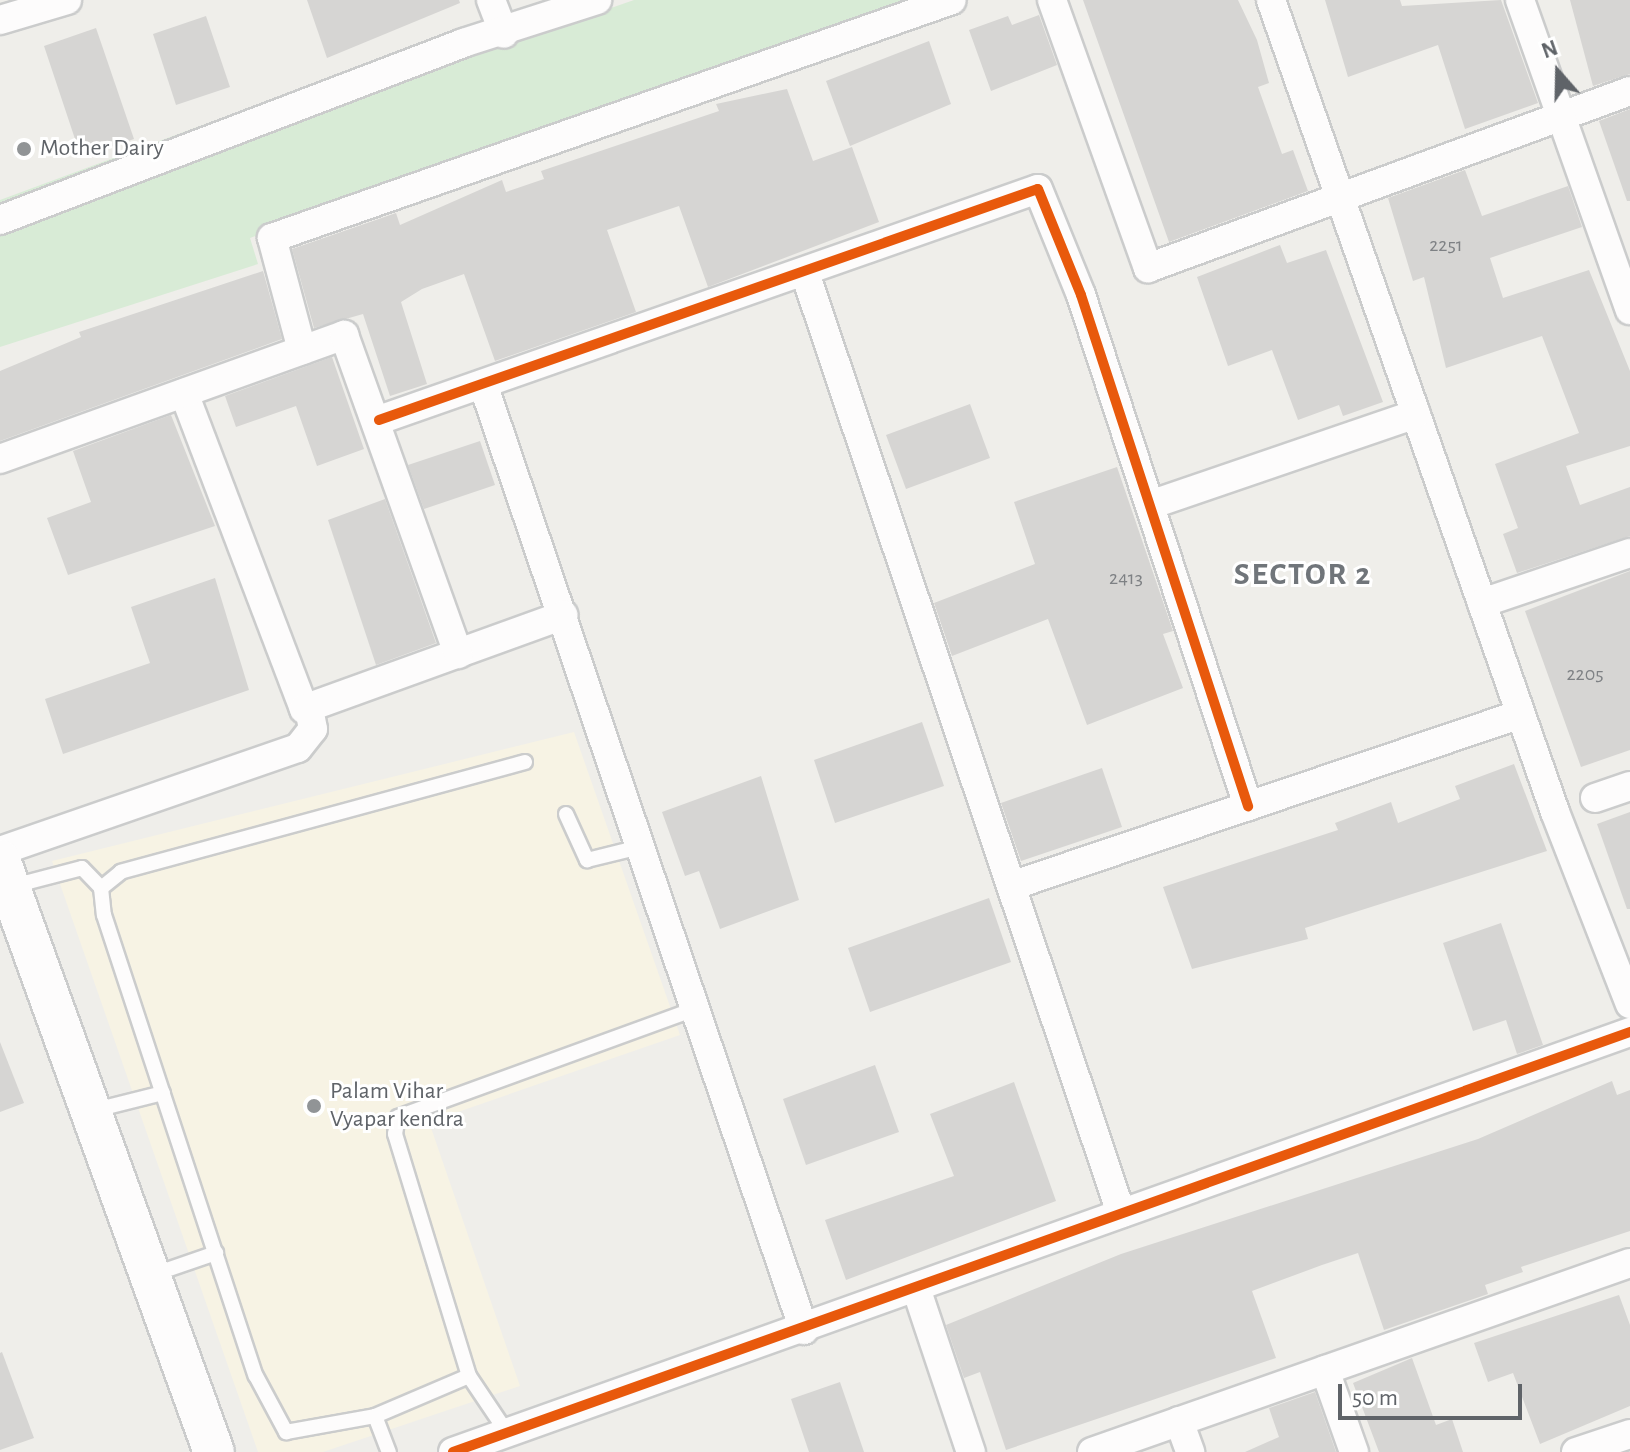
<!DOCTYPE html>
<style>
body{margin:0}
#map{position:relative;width:1630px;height:1452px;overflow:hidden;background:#efeeea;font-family:"Alegreya Sans",sans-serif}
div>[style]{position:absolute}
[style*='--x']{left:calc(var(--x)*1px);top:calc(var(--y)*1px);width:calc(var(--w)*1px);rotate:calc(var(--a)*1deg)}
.commercial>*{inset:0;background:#f7f3e4}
.green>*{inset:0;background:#d8ebd6}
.building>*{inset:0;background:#d6d5d3}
.roads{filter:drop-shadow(2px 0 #cbcccc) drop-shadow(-2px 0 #cbcccc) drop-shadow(0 2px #cbcccc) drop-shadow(0 -2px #cbcccc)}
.lane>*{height:14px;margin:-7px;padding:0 7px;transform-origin:7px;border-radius:7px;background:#fdfcfc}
.street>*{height:28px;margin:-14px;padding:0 14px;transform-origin:14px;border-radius:14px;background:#fdfcfc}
.secondary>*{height:40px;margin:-20px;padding:0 20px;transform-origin:20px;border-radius:20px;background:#fdfcfc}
.cycleway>*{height:10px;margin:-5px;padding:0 5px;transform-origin:5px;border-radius:5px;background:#e8590c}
.dots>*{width:22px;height:22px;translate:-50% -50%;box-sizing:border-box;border:4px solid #fff;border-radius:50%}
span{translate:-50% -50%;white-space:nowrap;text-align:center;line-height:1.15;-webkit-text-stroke:6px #fff;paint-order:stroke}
.number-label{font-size:20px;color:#7e8184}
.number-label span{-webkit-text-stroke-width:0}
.poi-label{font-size:24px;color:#5f6368}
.left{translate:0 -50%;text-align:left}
.district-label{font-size:32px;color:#70757a;font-weight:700;letter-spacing:2px}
.north{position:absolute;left:1518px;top:32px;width:80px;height:80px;-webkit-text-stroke:6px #fff;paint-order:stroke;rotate:340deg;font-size:22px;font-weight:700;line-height:32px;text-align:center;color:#5f6368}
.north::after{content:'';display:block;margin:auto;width:28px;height:36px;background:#5f6368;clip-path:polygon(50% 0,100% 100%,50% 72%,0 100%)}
.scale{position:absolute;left:1338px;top:1384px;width:184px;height:36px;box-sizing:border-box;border:4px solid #5f6368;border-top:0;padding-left:10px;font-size:24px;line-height:28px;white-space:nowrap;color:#5f6368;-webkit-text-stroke:6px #fff;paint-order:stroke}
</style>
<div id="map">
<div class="commercial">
<div style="clip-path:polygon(574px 732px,680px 1035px,429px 1122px,520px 1386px,323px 1452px,258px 1452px,52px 861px)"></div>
</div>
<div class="green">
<div style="clip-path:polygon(634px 0,913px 0,250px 238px,258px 264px,0 347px,0 200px,486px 20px,494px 49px)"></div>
</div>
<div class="building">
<div style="clip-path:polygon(307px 0,459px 0,460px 3px,327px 58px)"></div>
<div style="clip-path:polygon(1083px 0,1238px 0,1257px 40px,1269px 83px,1258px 87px,1282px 154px,1293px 150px,1308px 191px,1169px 242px)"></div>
<div style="clip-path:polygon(1325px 0,1400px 0,1402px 6px,1501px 0,1538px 103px,1465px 129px,1438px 45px,1348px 77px)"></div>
<div style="clip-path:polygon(1570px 0,1630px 0,1630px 74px,1593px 86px)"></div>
<div style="clip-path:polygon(1039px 15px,1057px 65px,991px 91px,969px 30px,1008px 16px,1012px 25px)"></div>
<div style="clip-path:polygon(206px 16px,230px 87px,176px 105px,153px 34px)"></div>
<div style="clip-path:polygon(96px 28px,134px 139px,81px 157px,44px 46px)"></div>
<div style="clip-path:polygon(929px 41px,951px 104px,850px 146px,826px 81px)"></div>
<div style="clip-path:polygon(787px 89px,813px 161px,852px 147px,879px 222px,708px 287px,679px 206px,607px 230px,636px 312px,495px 361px,464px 274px,422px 289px,401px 302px,427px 384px,390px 396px,363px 314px,314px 328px,292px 249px,396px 213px,400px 225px,502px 180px,506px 192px,544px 179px,541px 171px,719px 111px,716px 104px)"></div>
<div style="clip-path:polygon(1630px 109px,1630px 201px,1627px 201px,1599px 121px)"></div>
<div style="clip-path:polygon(1465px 170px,1482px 216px,1568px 186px,1582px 227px,1490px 258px,1503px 298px,1589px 270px,1630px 371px,1630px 446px,1566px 466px,1580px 505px,1630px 487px,1630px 536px,1517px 573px,1503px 534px,1518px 528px,1495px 464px,1579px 433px,1542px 336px,1446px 368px,1424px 277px,1413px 281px,1388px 198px)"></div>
<div style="clip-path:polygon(1280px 245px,1287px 263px,1326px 250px,1383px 402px,1343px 416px,1339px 405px,1298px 420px,1272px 350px,1228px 366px,1197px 277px)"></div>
<div style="clip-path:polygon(263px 271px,282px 339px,0 441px,0 371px,81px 337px,79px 332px)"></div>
<div style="clip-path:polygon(332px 357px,364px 449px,317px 466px,296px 406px,236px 427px,225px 396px)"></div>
<div style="clip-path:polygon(970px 404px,990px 458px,906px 489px,886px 435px)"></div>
<div style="clip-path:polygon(171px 415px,215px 526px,68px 575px,47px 518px,91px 502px,73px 451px)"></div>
<div style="clip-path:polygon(480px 441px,495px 485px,424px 509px,408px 465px)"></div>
<div style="clip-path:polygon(1117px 467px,1173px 631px,1163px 634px,1183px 688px,1087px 725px,1048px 619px,952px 656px,934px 603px,1035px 564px,1014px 502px)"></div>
<div style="clip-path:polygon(385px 499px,436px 643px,376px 665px,328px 520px)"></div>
<div style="clip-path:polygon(1630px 571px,1630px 750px,1581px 767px,1525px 611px)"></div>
<div style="clip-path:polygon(215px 578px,249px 690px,63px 754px,45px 699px,150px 663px,131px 607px)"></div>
<div style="clip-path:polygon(922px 722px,944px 786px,835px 823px,814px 760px)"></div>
<div style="clip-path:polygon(1514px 764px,1547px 851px,1305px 928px,1308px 939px,1192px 969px,1163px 887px,1338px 830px,1335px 823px,1391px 802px,1398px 823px,1460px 799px,1455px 786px)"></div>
<div style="clip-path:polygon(1102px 768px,1122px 827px,1021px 861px,1001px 803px)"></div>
<div style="clip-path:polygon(761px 776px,799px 900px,720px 929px,699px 871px,685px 876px,662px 812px)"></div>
<div style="clip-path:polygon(1630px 812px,1630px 909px,1627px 909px,1597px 824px)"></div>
<div style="clip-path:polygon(989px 898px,1011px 962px,870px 1012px,848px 948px)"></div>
<div style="clip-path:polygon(1501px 923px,1543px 1045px,1517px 1054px,1506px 1020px,1473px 1031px,1443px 943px)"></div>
<div style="clip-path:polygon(0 1042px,24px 1103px,0 1112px)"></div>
<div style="clip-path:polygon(875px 1065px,899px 1132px,806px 1165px,783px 1099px)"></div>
<div style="clip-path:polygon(1612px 1081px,1617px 1095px,1630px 1090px,1630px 1231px,1521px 1267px,1523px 1272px,1485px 1285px,1488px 1294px,1384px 1330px,1358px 1253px,1322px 1265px,1252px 1291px,1276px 1358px,1006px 1450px,980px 1372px,964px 1378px,946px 1325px,1121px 1254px,1478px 1139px)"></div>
<div style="clip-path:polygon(1014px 1082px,1056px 1201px,846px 1280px,825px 1220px,954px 1176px,930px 1114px)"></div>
<div style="clip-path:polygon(1619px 1295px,1630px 1325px,1630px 1406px,1540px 1444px,1513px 1373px,1488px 1382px,1474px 1343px)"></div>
<div style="clip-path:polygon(2px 1352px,34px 1438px,0 1450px,0 1353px)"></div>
<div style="clip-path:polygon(1412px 1358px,1436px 1425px,1452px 1419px,1463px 1452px,1379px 1452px,1353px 1383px)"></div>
<div style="clip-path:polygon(840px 1382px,864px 1452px,809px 1452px,791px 1399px)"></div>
<div style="clip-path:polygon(1315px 1392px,1336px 1452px,1245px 1452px,1279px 1437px,1269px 1408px)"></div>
</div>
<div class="roads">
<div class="lane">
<div style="--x:525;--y:762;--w:419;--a:164.8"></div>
<div style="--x:121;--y:872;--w:26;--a:141"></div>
<div style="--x:101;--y:888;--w:27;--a:84"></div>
<div style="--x:104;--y:915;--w:485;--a:71.8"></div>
<div style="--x:256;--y:1376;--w:64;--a:61.8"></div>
<div style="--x:286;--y:1432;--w:90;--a:-10.2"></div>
<div style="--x:375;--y:1416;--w:102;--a:-23.1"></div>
<div style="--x:469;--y:1376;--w:253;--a:-107"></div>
<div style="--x:395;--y:1134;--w:17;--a:-80"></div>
<div style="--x:398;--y:1117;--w:315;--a:-20"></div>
<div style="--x:566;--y:814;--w:51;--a:65.5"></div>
<div style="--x:587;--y:860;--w:55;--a:-13.8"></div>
<div style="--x:13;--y:886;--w:71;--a:-14.6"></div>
<div style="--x:82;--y:868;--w:28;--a:46"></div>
<div style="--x:95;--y:1110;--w:70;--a:-14"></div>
<div style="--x:152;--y:1275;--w:68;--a:-19"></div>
<div style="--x:469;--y:1376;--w:66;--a:56.1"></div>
<div style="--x:375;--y:1416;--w:39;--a:69"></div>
</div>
<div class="street">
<div style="--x:491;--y:0;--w:36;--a:69"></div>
<div style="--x:1052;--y:0;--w:285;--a:70.3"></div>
<div style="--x:1148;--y:268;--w:513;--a:-20.16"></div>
<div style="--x:1271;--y:0;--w:860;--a:70.72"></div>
<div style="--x:1555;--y:812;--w:206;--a:68.7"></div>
<div style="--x:1520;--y:0;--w:329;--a:70.5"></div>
<div style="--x:0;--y:20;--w:70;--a:-16.6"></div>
<div style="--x:0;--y:220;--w:496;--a:-20.9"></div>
<div style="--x:463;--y:43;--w:141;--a:-17.8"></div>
<div style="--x:805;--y:273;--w:992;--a:71.42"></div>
<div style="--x:302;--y:350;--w:116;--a:-105"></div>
<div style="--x:272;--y:238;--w:720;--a:-19.29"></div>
<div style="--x:483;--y:384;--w:999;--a:71.26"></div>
<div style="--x:184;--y:393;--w:338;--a:69.2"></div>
<div style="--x:304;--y:709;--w:276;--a:-19.9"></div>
<div style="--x:379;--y:420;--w:698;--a:-19.32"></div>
<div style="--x:1038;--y:189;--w:114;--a:67.9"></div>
<div style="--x:1081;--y:295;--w:538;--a:71.9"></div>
<div style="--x:0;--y:459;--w:366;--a:-19.8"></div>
<div style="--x:344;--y:335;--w:339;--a:70.3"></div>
<div style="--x:1150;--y:505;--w:281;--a:-18.9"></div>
<div style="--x:1482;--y:603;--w:156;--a:-18.7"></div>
<div style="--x:1595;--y:798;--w:37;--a:-19"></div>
<div style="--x:0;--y:851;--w:315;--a:-19.1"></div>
<div style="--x:298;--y:748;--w:24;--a:-52"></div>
<div style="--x:313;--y:729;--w:20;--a:-101"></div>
<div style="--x:1011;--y:886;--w:538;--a:-18.64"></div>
<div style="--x:917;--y:1291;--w:170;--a:71.5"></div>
<div style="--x:1325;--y:1370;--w:87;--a:70.5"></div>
<div style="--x:1179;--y:1421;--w:33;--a:70"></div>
<div style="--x:453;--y:1452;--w:1250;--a:-19.64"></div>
<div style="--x:1092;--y:1452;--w:570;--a:-19.36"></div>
<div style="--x:1576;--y:1452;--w:57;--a:-18.4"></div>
</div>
<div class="secondary">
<div style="--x:0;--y:860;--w:629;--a:70.13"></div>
</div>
</div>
<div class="cycleway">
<div style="--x:379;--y:420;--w:698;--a:-19.32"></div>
<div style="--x:1038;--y:189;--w:114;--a:67.9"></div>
<div style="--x:1081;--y:295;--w:538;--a:71.9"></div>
<div style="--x:453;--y:1452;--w:1250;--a:-19.64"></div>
</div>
<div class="dots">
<div style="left:24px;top:149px;background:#919496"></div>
<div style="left:314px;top:1106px;background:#919496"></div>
</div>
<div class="number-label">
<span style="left:1446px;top:245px">2251</span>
<span style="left:1126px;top:578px">2413</span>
<span style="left:1585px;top:674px">2205</span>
</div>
<div class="poi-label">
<span class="left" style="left:40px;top:149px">Mother Dairy</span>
<span class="left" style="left:330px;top:1106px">Palam Vihar<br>Vyapar kendra</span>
</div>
<div class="district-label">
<span style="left:1303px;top:574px">SECTOR 2</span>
</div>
<div class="north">N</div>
<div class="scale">50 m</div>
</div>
